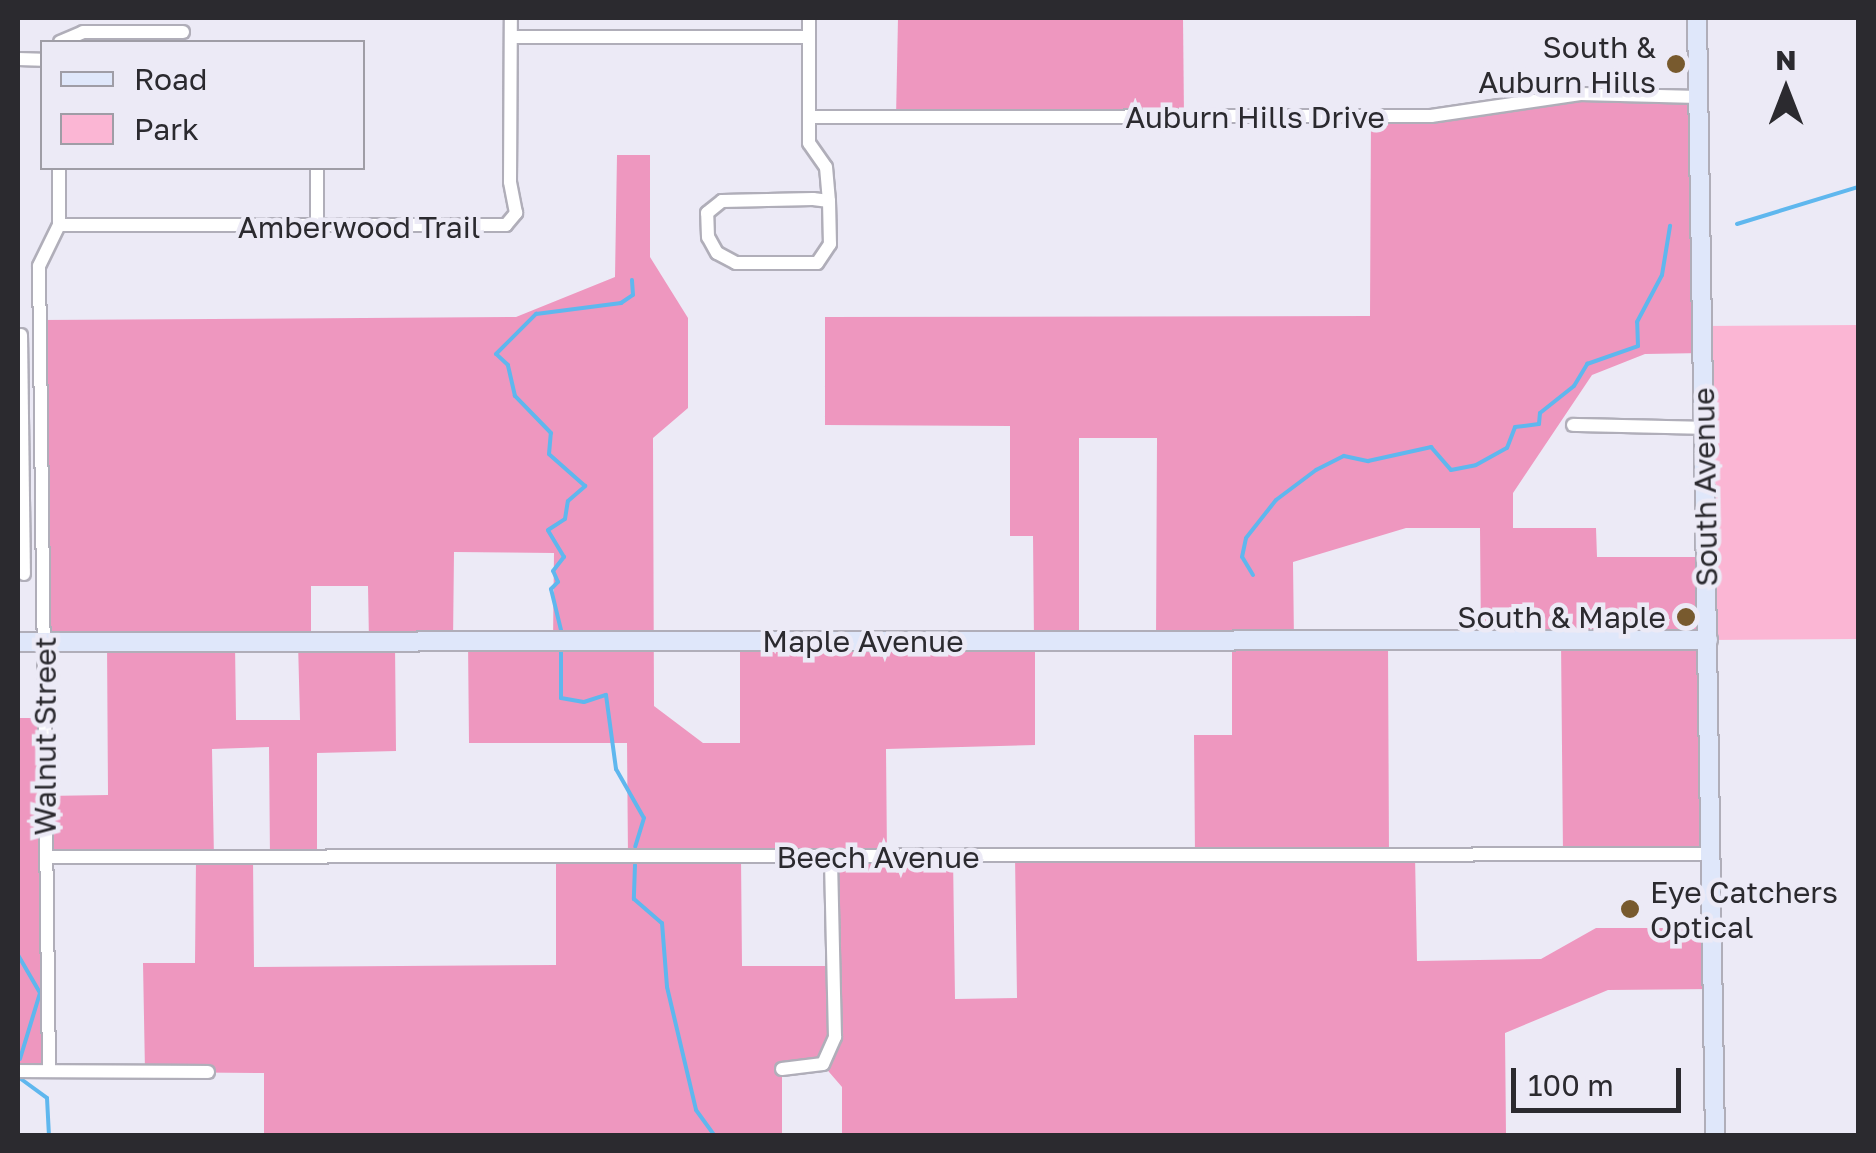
<!DOCTYPE html>
<style>
body{margin:0}
#map{position:relative;width:1876px;height:1153px;overflow:hidden;background:#eceaf6;font-family:"Golos Text",sans-serif}
div>[style]{position:absolute}
[style*='--x']{left:calc(var(--x)*1px);top:calc(var(--y)*1px);width:calc(var(--w)*1px);rotate:calc(var(--a)*1deg)}
.green>*{inset:0;background:#fbb6d4}
.forest>*{inset:0;background:#ee97bf}
.stream>*{height:4px;margin:-2px;padding:0 2px;transform-origin:2px;border-radius:2px;background:#5fb7ee}
.roads{filter:drop-shadow(2px 0 #b0aeb9) drop-shadow(-2px 0 #b0aeb9) drop-shadow(0 2px #b0aeb9) drop-shadow(0 -2px #b0aeb9)}
.street>*{height:12px;margin:-6px;padding:0 6px;transform-origin:6px;border-radius:6px;background:#fff}
.secondary>*{height:18px;margin:-9px;padding:0 9px;transform-origin:9px;border-radius:9px;background:#dfe7fa}
.dots>*{width:28px;height:28px;translate:-50% -50%;box-sizing:border-box;border:5px solid #eceaf6;border-radius:50%}
span{translate:-50% -50%;white-space:nowrap;text-align:center;line-height:1.15;-webkit-text-stroke:9px #eceaf6;paint-order:stroke}
.poi-label{font-size:30px;color:#2b2a2f}
.right{translate:-100% -50%;text-align:right}
.left{translate:0 -50%;text-align:left}
.street-label{font-size:30px;color:#2b2a2f}
.frame{position:absolute;inset:0;border:20px solid #2b2a2f;pointer-events:none}
.legend{position:absolute;left:40px;top:40px;width:325px;height:130px;box-sizing:border-box;background:#eceaf6;border:2px solid #9f9da6;margin:0;padding:12px 18px;list-style:none;font-size:30px;color:#2b2a2f}
.legend li{display:flex;align-items:center;gap:20px;height:50px}
.legend b{width:50px;border:2px solid #9f9da6}
.north{position:absolute;left:1736px;top:40px;width:100px;height:100px;-webkit-text-stroke:8px #eceaf6;paint-order:stroke;rotate:0deg;font-size:28px;font-weight:700;line-height:40px;text-align:center;color:#2b2a2f}
.north::after{content:'';display:block;margin:auto;width:35px;height:45px;background:#2b2a2f;clip-path:polygon(50% 0,100% 100%,50% 72%,0 100%)}
.scale{position:absolute;left:1511px;top:1068px;width:170px;height:45px;box-sizing:border-box;border:5px solid #2b2a2f;border-top:0;padding-left:12px;font-size:30px;line-height:35px;white-space:nowrap;color:#2b2a2f;-webkit-text-stroke:8px #eceaf6;paint-order:stroke}
</style>
<div id="map">
<div class="green">
<div style="clip-path:polygon(1858px 325px,1858px 639px,1708px 640px,1702px 326px)"></div>
</div>
<div class="forest">
<div style="clip-path:polygon(898px 18px,1183px 18px,1184px 117px,896px 118px)"></div>
<div style="clip-path:polygon(evenodd,1580px 94px,1699px 97px,1703px 353px,1645px 354px,1592px 375px,1513px 493px,1513px 528px,1596px 528px,1597px 557px,1706px 557px,1711px 854px,1563px 855px,1561px 641px,1481px 641px,1480px 528px,1406px 528px,1293px 562px,1294px 641px,1388px 641px,1389px 854px,1415px 855px,1417px 961px,1541px 959px,1596px 928px,1712px 928px,1713px 989px,1608px 990px,1505px 1033px,1506px 1135px,842px 1135px,842px 1087px,823px 1065px,782px 1070px,782px 1135px,264px 1135px,264px 1073px,145px 1072px,143px 963px,195px 963px,196px 859px,46px 858px,49px 1071px,18px 1071px,18px 718px,45px 718px,45px 796px,108px 795px,107px 643px,44px 643px,40px 320px,516px 317px,615px 277px,617px 155px,650px 155px,650px 257px,688px 318px,688px 408px,653px 438px,654px 706px,703px 743px,740px 743px,740px 642px,1034px 641px,1033px 536px,1010px 536px,1010px 426px,825px 425px,825px 317px,1370px 316px,1371px 116px,1580px 94px,1079px 438px,1157px 438px,1156px 641px,1232px 642px,1232px 735px,1194px 735px,1195px 855px,1015px 856px,1017px 998px,955px 999px,953px 856px,887px 856px,886px 749px,1035px 745px,1035px 642px,1079px 641px,1079px 438px,1580px 94px,454px 552px,554px 553px,553px 642px,468px 642px,469px 743px,627px 743px,628px 857px,556px 858px,556px 965px,254px 967px,253px 858px,214px 858px,212px 749px,269px 747px,270px 858px,317px 858px,317px 753px,396px 751px,395px 643px,453px 642px,454px 552px,1580px 94px,311px 586px,368px 586px,369px 642px,311px 642px,311px 586px,1580px 94px,298px 642px,300px 720px,236px 720px,235px 643px,298px 642px,1580px 94px,741px 857px,831px 858px,835px 966px,742px 966px,741px 857px)"></div>
</div>
<div class="stream">
<div style="--x:1737;--y:224;--w:127;--a:-17"></div>
<div style="--x:1253;--y:575;--w:21;--a:-121"></div>
<div style="--x:1242;--y:557;--w:19;--a:-78"></div>
<div style="--x:1246;--y:538;--w:48;--a:-51.7"></div>
<div style="--x:1276;--y:500;--w:50;--a:-36.9"></div>
<div style="--x:1316;--y:470;--w:31;--a:-27"></div>
<div style="--x:1344;--y:456;--w:25;--a:12"></div>
<div style="--x:1368;--y:461;--w:65;--a:-12.5"></div>
<div style="--x:1431;--y:447;--w:30;--a:49"></div>
<div style="--x:1451;--y:470;--w:25;--a:-11"></div>
<div style="--x:1476;--y:465;--w:35;--a:-29"></div>
<div style="--x:1507;--y:448;--w:22;--a:-69"></div>
<div style="--x:1515;--y:427;--w:24;--a:-7"></div>
<div style="--x:1539;--y:424;--w:11;--a:-85"></div>
<div style="--x:1540;--y:413;--w:43;--a:-38.5"></div>
<div style="--x:1574;--y:386;--w:26;--a:-59"></div>
<div style="--x:1587;--y:364;--w:54;--a:-19.4"></div>
<div style="--x:1638;--y:346;--w:24;--a:-92"></div>
<div style="--x:1637;--y:322;--w:53;--a:-62"></div>
<div style="--x:1662;--y:275;--w:50;--a:-80.7"></div>
<div style="--x:561;--y:630;--w:42;--a:-103.7"></div>
<div style="--x:551;--y:589;--w:10;--a:-45"></div>
<div style="--x:558;--y:582;--w:12;--a:-114"></div>
<div style="--x:553;--y:571;--w:18;--a:-52"></div>
<div style="--x:564;--y:557;--w:31;--a:-121"></div>
<div style="--x:548;--y:530;--w:20;--a:-33"></div>
<div style="--x:565;--y:519;--w:18;--a:-81"></div>
<div style="--x:568;--y:501;--w:23;--a:-41"></div>
<div style="--x:585;--y:486;--w:48;--a:-138.4"></div>
<div style="--x:549;--y:454;--w:21;--a:-85"></div>
<div style="--x:551;--y:433;--w:52;--a:-134.2"></div>
<div style="--x:515;--y:396;--w:32;--a:-103"></div>
<div style="--x:508;--y:365;--w:16;--a:-137"></div>
<div style="--x:496;--y:354;--w:57;--a:-45"></div>
<div style="--x:536;--y:314;--w:86;--a:-7.4"></div>
<div style="--x:621;--y:303;--w:14;--a:-34"></div>
<div style="--x:633;--y:295;--w:15;--a:-94"></div>
<div style="--x:561;--y:651;--w:47;--a:90"></div>
<div style="--x:561;--y:698;--w:23;--a:10"></div>
<div style="--x:584;--y:702;--w:23;--a:-18"></div>
<div style="--x:606;--y:695;--w:75;--a:82.3"></div>
<div style="--x:616;--y:769;--w:56;--a:60.3"></div>
<div style="--x:644;--y:818;--w:30;--a:107"></div>
<div style="--x:635;--y:865;--w:34;--a:92"></div>
<div style="--x:634;--y:899;--w:37;--a:41"></div>
<div style="--x:662;--y:923;--w:64;--a:85.5"></div>
<div style="--x:667;--y:987;--w:126;--a:76.7"></div>
<div style="--x:696;--y:1110;--w:32;--a:54"></div>
<div style="--x:18;--y:955;--w:44;--a:59.9"></div>
<div style="--x:40;--y:993;--w:69;--a:106.9"></div>
<div style="--x:21;--y:1079;--w:32;--a:36"></div>
<div style="--x:47;--y:1098;--w:38;--a:87"></div>
</div>
<div class="roads">
<div class="street">
<div style="--x:809;--y:18;--w:125;--a:90"></div>
<div style="--x:809;--y:143;--w:29;--a:55"></div>
<div style="--x:826;--y:167;--w:34;--a:85"></div>
<div style="--x:511;--y:37;--w:298;--a:0"></div>
<div style="--x:60;--y:42;--w:25;--a:-23"></div>
<div style="--x:83;--y:32;--w:100;--a:0"></div>
<div style="--x:18;--y:59;--w:24;--a:2"></div>
<div style="--x:810;--y:117;--w:621;--a:-0.09"></div>
<div style="--x:1431;--y:116;--w:151;--a:-8.4"></div>
<div style="--x:1580;--y:94;--w:119;--a:1.4"></div>
<div style="--x:813;--y:199;--w:16;--a:7"></div>
<div style="--x:829;--y:201;--w:43;--a:88.7"></div>
<div style="--x:830;--y:244;--w:23;--a:124"></div>
<div style="--x:817;--y:263;--w:81;--a:180"></div>
<div style="--x:736;--y:263;--w:21;--a:-152"></div>
<div style="--x:717;--y:253;--w:18;--a:-119"></div>
<div style="--x:708;--y:237;--w:24;--a:-92"></div>
<div style="--x:707;--y:213;--w:19;--a:-39"></div>
<div style="--x:722;--y:201;--w:91;--a:-1.3"></div>
<div style="--x:59;--y:225;--w:447;--a:0"></div>
<div style="--x:506;--y:225;--w:16;--a:-50"></div>
<div style="--x:516;--y:213;--w:32;--a:-101"></div>
<div style="--x:510;--y:182;--w:164;--a:-89.7"></div>
<div style="--x:317;--y:227;--w:59;--a:-90"></div>
<div style="--x:21;--y:335;--w:239;--a:89.3"></div>
<div style="--x:1573;--y:425;--w:131;--a:1.3"></div>
<div style="--x:46;--y:857;--w:1665;--a:-0.1"></div>
<div style="--x:782;--y:1069;--w:41;--a:-7"></div>
<div style="--x:823;--y:1064;--w:30;--a:-66"></div>
<div style="--x:835;--y:1037;--w:180;--a:-91.3"></div>
<div style="--x:18;--y:1071;--w:190;--a:0.3"></div>
<div style="--x:49;--y:1071;--w:805;--a:-90.71"></div>
<div style="--x:39;--y:266;--w:46;--a:-64"></div>
<div style="--x:59;--y:225;--w:57;--a:-90"></div>
</div>
<div class="secondary">
<div style="--x:1697;--y:18;--w:1118;--a:89.08"></div>
<div style="--x:18;--y:642;--w:1690;--a:-0.07"></div>
</div>
</div>
<div class="dots">
<div style="left:1676px;top:64px;background:#785a2e"></div>
<div style="left:1686px;top:617px;background:#785a2e"></div>
<div style="left:1630px;top:909px;background:#785a2e"></div>
</div>
<div class="poi-label">
<span class="right" style="left:1656px;top:64px">South &amp;<br>Auburn Hills</span>
<span class="right" style="left:1666px;top:617px">South &amp; Maple</span>
<span class="left" style="left:1650px;top:909px">Eye Catchers<br>Optical</span>
</div>
<div class="street-label">
<span style="left:1255px;top:117px">Auburn Hills Drive</span>
<span style="left:359px;top:227px">Amberwood Trail</span>
<span style="left:1705px;top:487px;rotate:-91deg">South Avenue</span>
<span style="left:863px;top:641px">Maple Avenue</span>
<span style="left:45px;top:736px;rotate:-90deg">Walnut Street</span>
<span style="left:878px;top:857px">Beech Avenue</span>
</div>
<div class="frame"></div>
<ul class="legend">
<li><b style="height:12px;background:#dfe7fa"></b>Road</li>
<li><b style="height:28px;background:#fbb6d4"></b>Park</li>
</ul>
<div class="north">N</div>
<div class="scale">100 m</div>
</div>
